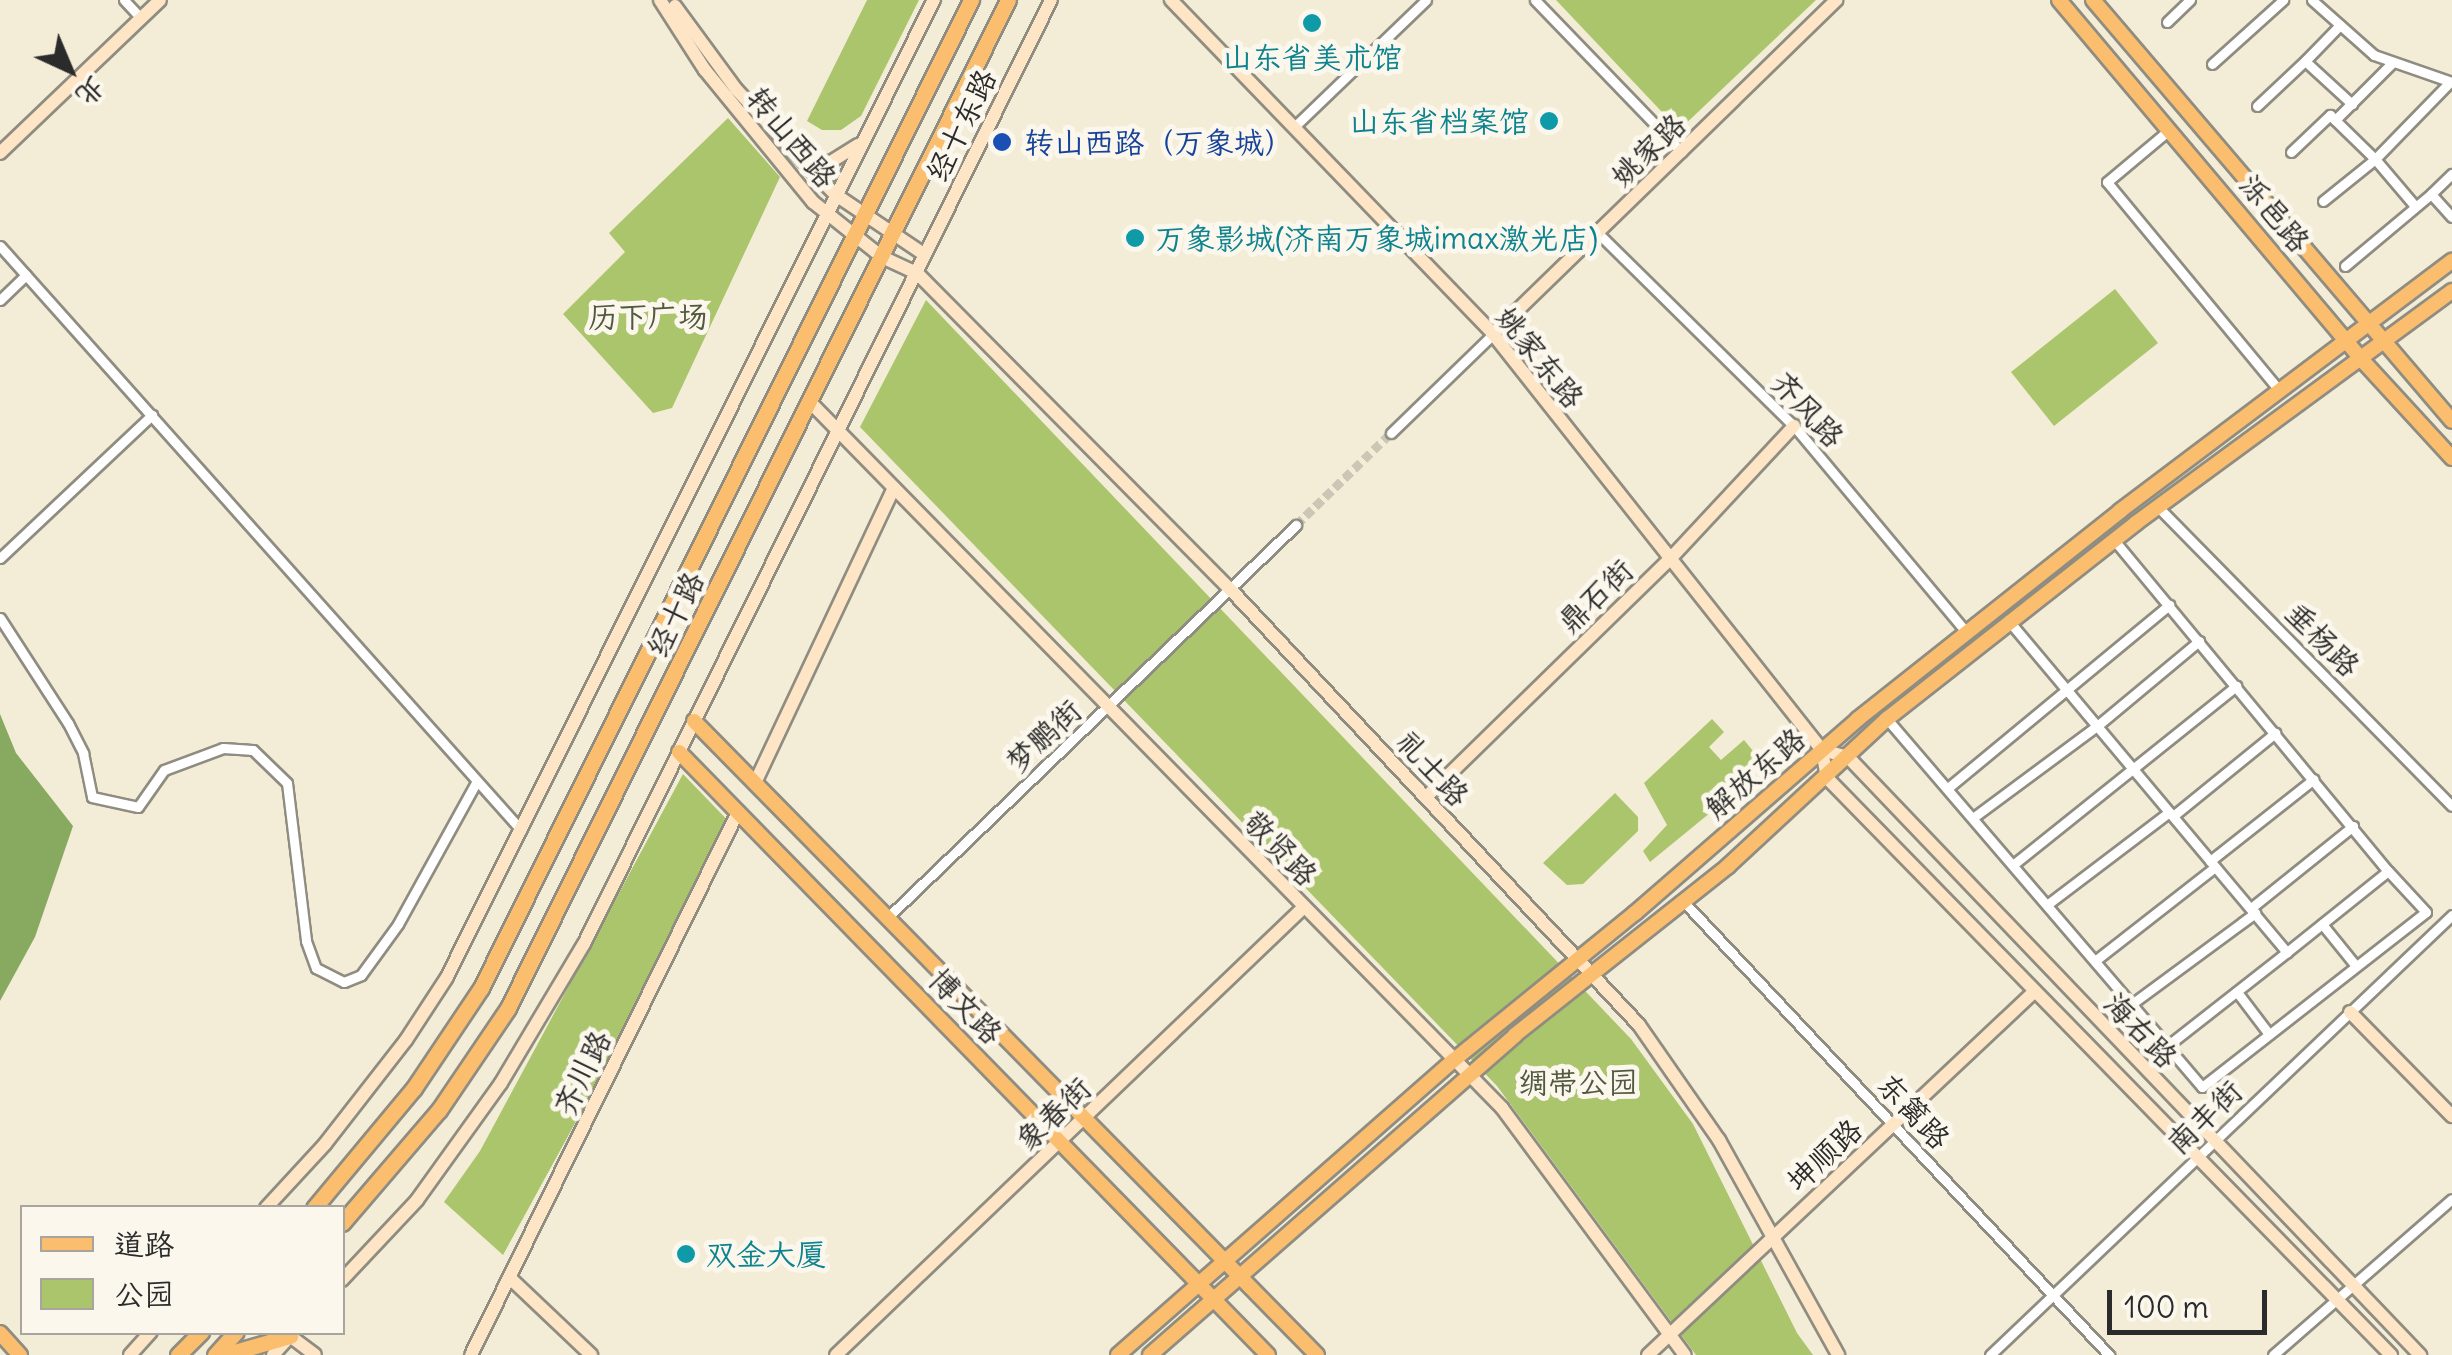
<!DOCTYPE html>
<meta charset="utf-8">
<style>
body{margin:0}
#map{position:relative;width:2452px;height:1355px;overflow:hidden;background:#f3edd7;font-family:Delius,"LXGW WenKai TC",sans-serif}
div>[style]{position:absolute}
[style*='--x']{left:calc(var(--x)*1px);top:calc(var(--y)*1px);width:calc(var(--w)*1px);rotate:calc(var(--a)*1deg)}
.green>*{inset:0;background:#aac56c}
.forest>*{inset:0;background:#87aa60}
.street-tunnel>*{height:9px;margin-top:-4.5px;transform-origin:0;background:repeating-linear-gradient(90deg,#cbc6b5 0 9px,transparent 0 13.5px)}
.roads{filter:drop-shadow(2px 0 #8f8c81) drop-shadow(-2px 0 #8f8c81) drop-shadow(0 2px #8f8c81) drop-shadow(0 -2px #8f8c81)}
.street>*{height:9px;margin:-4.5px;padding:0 4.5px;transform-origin:4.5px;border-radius:4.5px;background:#fff}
.secondary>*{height:12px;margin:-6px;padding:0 6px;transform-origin:6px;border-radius:6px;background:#fde5c5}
.primary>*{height:14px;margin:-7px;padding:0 7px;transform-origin:7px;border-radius:7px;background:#fbbe6e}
.highway>*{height:15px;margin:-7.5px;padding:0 7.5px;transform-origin:7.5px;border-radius:7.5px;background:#fbbe6e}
.dots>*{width:28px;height:28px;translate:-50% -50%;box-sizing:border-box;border:5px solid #fbf7ec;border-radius:50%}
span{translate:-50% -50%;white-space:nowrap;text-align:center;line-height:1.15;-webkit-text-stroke:10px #fbf7ec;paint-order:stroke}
.culture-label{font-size:30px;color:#0d838f}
.right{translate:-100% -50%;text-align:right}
.left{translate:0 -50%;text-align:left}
.street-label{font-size:30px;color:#2b2b2b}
.transit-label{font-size:30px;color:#164399}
.park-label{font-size:30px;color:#51593e}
.legend{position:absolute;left:20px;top:1205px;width:325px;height:130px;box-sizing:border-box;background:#fbf7ec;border:2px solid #a8a59f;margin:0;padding:12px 18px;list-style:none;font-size:30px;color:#2b2b2b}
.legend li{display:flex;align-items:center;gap:20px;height:50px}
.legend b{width:50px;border:2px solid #a8a59f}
.north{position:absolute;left:20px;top:20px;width:100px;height:100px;-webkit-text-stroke:8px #fbf7ec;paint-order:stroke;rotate:136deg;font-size:28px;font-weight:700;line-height:40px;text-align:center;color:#2b2b2b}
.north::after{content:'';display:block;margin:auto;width:35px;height:45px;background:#2b2b2b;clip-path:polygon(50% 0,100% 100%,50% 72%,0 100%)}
.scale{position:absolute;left:2107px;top:1290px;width:160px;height:45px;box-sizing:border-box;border:5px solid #2b2b2b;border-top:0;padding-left:12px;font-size:30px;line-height:35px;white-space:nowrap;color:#2b2b2b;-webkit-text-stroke:8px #fbf7ec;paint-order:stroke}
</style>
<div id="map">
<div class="green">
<div style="clip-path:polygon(867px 0,919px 0,861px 116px,841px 130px,822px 130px,807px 121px)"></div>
<div style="clip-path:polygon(1556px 0,1816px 0,1679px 130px)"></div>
<div style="clip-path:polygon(728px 118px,780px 177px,672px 408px,653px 413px,563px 314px,625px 252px,609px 233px)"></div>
<div style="clip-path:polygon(2115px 289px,2158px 343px,2054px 426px,2011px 372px)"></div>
<div style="clip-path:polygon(926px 300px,1631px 1039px,1693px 1124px,1797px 1333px,1813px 1355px,1696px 1355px,1497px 1086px,860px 427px)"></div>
<div style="clip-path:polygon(1712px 719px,1724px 732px,1709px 747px,1721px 760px,1744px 740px,1758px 757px,1749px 781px,1650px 862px,1643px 851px,1667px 825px,1644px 783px)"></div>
<div style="clip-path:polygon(683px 774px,736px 829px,503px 1255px,444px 1202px,480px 1151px)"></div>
<div style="clip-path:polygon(1615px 793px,1638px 817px,1638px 831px,1583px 884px,1567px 885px,1543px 863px)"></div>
</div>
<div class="forest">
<div style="clip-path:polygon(0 714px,16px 753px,73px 826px,35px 937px,0 1001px)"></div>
</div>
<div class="street-tunnel">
<div style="--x:1296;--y:525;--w:132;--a:-44.1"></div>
</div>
<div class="roads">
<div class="street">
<div style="--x:124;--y:0;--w:25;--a:47"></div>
<div style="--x:1535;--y:0;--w:211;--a:46"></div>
<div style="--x:2312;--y:0;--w:83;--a:41.6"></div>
<div style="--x:2374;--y:55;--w:83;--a:19.1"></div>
<div style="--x:2167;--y:22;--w:32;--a:-44"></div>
<div style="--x:2305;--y:61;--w:50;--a:-45.8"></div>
<div style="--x:2393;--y:62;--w:82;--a:135"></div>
<div style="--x:2335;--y:120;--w:56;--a:44.3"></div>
<div style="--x:2375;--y:159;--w:107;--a:-45.8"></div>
<div style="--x:2212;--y:64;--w:96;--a:-42"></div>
<div style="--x:2257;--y:106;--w:66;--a:-43.2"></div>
<div style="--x:2305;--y:61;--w:64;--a:42.5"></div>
<div style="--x:1294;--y:127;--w:183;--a:-43.9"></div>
<div style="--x:2169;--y:130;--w:81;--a:140"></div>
<div style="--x:2107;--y:182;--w:271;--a:50.4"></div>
<div style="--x:2291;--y:152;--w:54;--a:-43.5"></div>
<div style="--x:2330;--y:115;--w:7;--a:45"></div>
<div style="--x:2431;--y:194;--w:29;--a:-44"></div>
<div style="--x:2323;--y:201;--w:67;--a:-38.9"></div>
<div style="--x:2375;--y:159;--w:62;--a:49.6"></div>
<div style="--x:1598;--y:233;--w:275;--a:44.6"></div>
<div style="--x:1794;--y:426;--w:268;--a:50.1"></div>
<div style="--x:0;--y:246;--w:783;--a:48.26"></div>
<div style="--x:2345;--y:266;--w:112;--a:-39.9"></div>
<div style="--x:2431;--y:194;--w:31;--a:48"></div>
<div style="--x:0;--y:300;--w:36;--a:-44"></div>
<div style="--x:1391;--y:433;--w:142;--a:-44.1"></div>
<div style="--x:2158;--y:507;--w:419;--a:45.5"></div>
<div style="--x:2114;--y:540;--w:430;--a:50.4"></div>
<div style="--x:0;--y:558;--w:209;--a:-43.3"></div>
<div style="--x:0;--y:618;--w:125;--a:57.1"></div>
<div style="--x:68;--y:723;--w:34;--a:63"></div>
<div style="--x:83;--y:753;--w:45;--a:78.4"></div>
<div style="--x:92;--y:797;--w:47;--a:12.3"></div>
<div style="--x:138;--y:807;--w:45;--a:-54.9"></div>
<div style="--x:164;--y:770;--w:63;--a:-20.4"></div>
<div style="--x:223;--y:748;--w:30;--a:4"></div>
<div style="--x:253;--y:750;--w:47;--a:44.1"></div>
<div style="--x:287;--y:783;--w:159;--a:83.1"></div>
<div style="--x:306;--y:941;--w:29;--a:70"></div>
<div style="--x:316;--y:968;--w:31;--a:27"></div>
<div style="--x:344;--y:982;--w:18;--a:-22"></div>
<div style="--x:361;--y:975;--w:63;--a:-54"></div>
<div style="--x:398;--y:924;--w:163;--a:-61.1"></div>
<div style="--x:2008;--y:620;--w:434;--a:50"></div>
<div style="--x:2287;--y:952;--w:152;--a:141.9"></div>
<div style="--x:2167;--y:1046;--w:54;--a:49.5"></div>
<div style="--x:2202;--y:1087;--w:284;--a:-38"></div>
<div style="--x:2426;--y:912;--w:56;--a:-132.8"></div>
<div style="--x:2388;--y:871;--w:129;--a:141.3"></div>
<div style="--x:1887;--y:719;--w:430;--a:49.4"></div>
<div style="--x:1949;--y:787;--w:286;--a:-39.6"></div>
<div style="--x:2173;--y:816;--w:132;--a:-39.1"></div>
<div style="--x:1974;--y:817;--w:153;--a:-36.5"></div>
<div style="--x:2097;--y:726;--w:133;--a:-39.8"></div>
<div style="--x:2210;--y:861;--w:132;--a:-38.3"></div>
<div style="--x:2014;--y:864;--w:285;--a:-38.7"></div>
<div style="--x:1683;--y:901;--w:623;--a:46.82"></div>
<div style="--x:2048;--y:904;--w:152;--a:-37.2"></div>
<div style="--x:2251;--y:908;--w:131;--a:-38.8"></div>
<div style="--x:888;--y:917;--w:566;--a:-43.85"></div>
<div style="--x:2322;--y:924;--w:54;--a:51"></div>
<div style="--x:2096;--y:960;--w:151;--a:-38"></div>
<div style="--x:2237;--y:992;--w:53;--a:52.7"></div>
<div style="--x:2133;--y:1003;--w:152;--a:-36.4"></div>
<div style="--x:1990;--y:1355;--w:638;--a:-43.6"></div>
<div style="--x:2273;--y:1355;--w:237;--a:-41.1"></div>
</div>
<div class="secondary">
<div style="--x:660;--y:0;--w:83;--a:57.3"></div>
<div style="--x:705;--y:70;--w:171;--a:50.7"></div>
<div style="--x:813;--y:202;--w:88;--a:38.6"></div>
<div style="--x:882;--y:257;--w:38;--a:25"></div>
<div style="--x:917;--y:273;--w:446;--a:45.3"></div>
<div style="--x:1231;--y:590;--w:596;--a:46.83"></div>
<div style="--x:1639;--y:1025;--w:140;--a:55.2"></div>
<div style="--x:1719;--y:1140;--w:246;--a:61"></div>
<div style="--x:1171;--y:0;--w:464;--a:46"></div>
<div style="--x:1493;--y:334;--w:530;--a:51.66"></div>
<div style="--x:1822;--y:750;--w:28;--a:80"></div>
<div style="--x:1827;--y:778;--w:807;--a:45.65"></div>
<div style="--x:675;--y:6;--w:103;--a:53.7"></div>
<div style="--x:736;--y:89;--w:116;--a:47.1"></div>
<div style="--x:815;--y:174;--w:30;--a:45"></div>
<div style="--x:836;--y:195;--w:107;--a:34"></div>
<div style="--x:0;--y:153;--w:221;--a:-43.7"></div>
<div style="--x:800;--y:154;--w:30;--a:17"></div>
<div style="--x:829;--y:163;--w:34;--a:-32"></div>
<div style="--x:1493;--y:334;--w:479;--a:-44.2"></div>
<div style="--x:810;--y:402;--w:989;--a:45.57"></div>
<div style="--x:1502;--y:1108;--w:307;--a:53.5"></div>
<div style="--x:1822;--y:750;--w:27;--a:15"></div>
<div style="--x:1848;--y:757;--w:828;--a:46.27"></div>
<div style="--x:755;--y:783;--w:326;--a:-64.8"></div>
<div style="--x:1426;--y:797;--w:341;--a:-44.3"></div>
<div style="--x:1670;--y:559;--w:182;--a:-47"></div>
<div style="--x:2350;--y:1012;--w:146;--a:45.6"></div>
<div style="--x:266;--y:1208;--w:87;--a:-47.3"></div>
<div style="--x:325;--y:1144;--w:132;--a:-52.1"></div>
<div style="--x:406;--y:1040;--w:75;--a:-56.9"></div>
<div style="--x:447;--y:977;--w:1092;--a:-63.51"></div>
<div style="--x:510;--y:1278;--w:112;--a:43.5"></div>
<div style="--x:342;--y:1280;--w:110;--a:-46.8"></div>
<div style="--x:417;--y:1200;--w:144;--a:-54.3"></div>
<div style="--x:501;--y:1083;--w:162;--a:-59.2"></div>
<div style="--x:584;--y:944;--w:1053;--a:-63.68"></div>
<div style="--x:290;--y:1336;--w:31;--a:37"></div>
<div style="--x:130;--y:1355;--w:31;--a:-48"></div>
<div style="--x:273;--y:1355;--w:27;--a:-48"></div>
<div style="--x:471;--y:1355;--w:605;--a:-63.82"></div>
<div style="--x:836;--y:1355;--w:648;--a:-43.75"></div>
<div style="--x:1648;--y:1355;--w:531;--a:-43.25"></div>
</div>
<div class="primary">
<div style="--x:2059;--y:0;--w:471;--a:49.9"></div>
<div style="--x:2362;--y:360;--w:133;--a:47.4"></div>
<div style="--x:2093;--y:0;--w:553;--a:49.54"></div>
<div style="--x:694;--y:721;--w:889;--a:45.5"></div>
<div style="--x:679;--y:752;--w:843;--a:45.67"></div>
<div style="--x:0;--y:1333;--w:30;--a:48"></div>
<div style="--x:1118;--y:1355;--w:447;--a:-41.3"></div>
<div style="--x:1454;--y:1060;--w:233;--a:-39.1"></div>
<div style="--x:1635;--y:913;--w:296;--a:-41"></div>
<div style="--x:1858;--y:719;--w:335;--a:-38.4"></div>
<div style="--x:2120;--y:511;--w:416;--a:-37"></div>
<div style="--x:1150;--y:1355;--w:485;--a:-41.2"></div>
<div style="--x:1515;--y:1035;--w:272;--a:-38.4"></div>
<div style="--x:1728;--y:866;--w:217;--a:-42.8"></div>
<div style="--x:1887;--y:719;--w:317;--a:-38.2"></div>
<div style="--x:2136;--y:523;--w:392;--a:-36.3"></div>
</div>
<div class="highway">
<div style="--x:314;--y:1208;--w:156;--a:-50.2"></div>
<div style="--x:414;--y:1088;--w:120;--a:-56.2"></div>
<div style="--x:481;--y:988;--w:1103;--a:-63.62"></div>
<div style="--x:342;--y:1223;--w:149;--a:-49.4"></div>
<div style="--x:439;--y:1110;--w:123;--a:-55.9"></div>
<div style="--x:508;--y:1008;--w:1125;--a:-63.62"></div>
<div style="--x:178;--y:1355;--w:33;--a:-45"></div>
<div style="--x:215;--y:1355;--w:31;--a:-48"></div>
<div style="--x:224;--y:1355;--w:69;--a:-16.1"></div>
</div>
</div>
<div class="dots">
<div style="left:1312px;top:23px;background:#0f9aa8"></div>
<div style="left:1549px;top:121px;background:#0f9aa8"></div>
<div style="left:1002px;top:142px;background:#1a4fb4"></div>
<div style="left:1135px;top:238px;background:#0f9aa8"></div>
<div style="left:686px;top:1254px;background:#0f9aa8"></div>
</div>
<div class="culture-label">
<span style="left:1312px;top:57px">山东省美术馆</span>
<span class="right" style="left:1529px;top:121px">山东省档案馆</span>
<span class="left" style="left:1155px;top:238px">万象影城(济南万象城imax激光店)</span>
<span class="left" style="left:706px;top:1254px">双金大厦</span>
</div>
<div class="street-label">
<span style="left:961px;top:125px;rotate:-64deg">经十东路</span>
<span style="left:792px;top:137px;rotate:50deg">转山西路</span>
<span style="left:1648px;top:150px;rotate:-44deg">姚家路</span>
<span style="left:2275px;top:213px;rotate:50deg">泺邑路</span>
<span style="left:1540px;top:357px;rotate:51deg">姚家东路</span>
<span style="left:1808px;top:409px;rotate:47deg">齐风路</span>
<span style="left:1595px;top:596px;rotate:-44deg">鼎石街</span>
<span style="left:675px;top:614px;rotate:-64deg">经十路</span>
<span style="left:2323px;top:639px;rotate:45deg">垂杨路</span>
<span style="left:1043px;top:736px;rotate:-43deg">梦鹏街</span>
<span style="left:1433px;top:768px;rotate:47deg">礼士路</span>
<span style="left:1755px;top:773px;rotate:-41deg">解放东路</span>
<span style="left:1281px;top:848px;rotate:46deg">敬贤路</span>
<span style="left:966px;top:1006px;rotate:46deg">博文路</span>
<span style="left:2141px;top:1030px;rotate:46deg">海右路</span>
<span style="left:582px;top:1073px;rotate:-64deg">齐川路</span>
<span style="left:1914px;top:1111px;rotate:47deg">东篱路</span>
<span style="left:1053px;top:1114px;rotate:-44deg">象春街</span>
<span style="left:2204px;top:1117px;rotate:-44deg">南丰街</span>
<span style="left:1824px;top:1155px;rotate:-43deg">坤顺路</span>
</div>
<div class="transit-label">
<span class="left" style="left:1024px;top:142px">转山西路（万象城）</span>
</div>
<div class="park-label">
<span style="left:648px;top:316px">历下广场</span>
<span style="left:1578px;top:1082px">绸带公园</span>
</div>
<ul class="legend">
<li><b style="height:12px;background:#fbbe6e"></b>道路</li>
<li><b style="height:28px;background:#aac56c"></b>公园</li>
</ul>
<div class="north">北</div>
<div class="scale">100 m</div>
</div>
